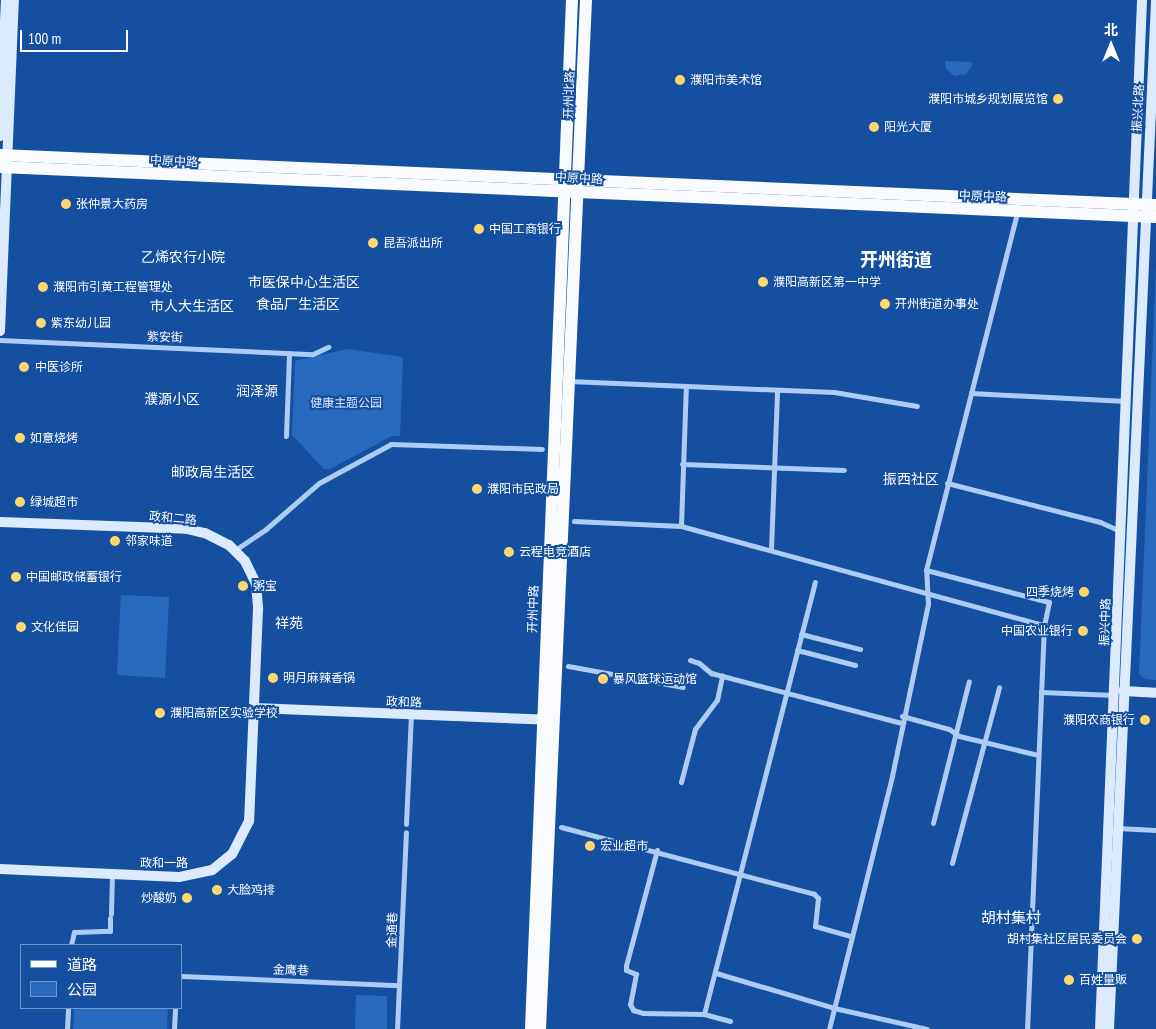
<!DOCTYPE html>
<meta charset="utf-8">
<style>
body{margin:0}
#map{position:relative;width:1156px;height:1029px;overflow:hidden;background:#14509f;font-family:"PT Sans Narrow","Noto Sans SC",sans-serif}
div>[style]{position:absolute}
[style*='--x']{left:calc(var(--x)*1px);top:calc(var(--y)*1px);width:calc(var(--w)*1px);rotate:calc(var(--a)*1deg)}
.green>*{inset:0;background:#276abd}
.street>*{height:5px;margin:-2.5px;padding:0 2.5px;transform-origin:2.5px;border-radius:2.5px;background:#acccf4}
.secondary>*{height:10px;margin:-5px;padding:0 5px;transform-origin:5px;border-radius:5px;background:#dceafd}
.primary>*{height:12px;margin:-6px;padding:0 6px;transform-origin:6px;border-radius:6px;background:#f9fbff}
.dots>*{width:14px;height:14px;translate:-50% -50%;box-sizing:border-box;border:2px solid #14509f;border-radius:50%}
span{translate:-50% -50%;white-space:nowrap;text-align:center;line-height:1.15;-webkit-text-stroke:4px #14509f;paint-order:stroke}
.poi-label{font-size:12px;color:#fff}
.left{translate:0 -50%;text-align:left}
.right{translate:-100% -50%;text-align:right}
.street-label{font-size:12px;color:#fff}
.park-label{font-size:12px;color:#d5e7fd}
.neighbourhood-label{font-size:14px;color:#fff}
.quarter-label{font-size:15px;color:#fff}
.district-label{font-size:18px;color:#fff;font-weight:700}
.legend{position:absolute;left:20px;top:944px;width:162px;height:65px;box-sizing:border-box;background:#14509f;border:1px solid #7296c5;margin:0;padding:6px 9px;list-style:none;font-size:15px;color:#fff}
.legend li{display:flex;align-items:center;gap:10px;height:25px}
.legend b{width:25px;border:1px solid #7296c5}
.north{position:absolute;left:1086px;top:20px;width:50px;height:50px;-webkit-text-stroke:4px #14509f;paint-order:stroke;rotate:0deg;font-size:14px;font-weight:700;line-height:20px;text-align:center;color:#fff}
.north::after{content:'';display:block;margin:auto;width:18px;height:22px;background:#fff;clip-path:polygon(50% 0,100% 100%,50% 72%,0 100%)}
.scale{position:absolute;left:20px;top:30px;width:108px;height:22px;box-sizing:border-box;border:2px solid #fff;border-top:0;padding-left:6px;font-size:15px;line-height:18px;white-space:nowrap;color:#fff;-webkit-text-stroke:4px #14509f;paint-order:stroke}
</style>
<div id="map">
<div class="green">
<div style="clip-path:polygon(945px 61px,972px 62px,972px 66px,966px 74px,955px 76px,946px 69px)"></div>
<div style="clip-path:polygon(1156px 267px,1156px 680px,1145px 679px,1139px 674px)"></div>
<div style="clip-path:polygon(347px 349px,403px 357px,400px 436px,392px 436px,330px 469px,324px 469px,292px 435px,295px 361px)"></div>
<div style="clip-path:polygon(121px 595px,169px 597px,165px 678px,117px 675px)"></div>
<div style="clip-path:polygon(356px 995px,387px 996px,387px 1029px,355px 1029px)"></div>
<div style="clip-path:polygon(74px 1008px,168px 1008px,167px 1029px,73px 1029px)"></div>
</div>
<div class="street">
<div style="--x:0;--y:340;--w:313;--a:2.6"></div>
<div style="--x:313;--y:354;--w:17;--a:-25"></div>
<div style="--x:569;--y:381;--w:265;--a:2.4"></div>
<div style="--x:834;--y:392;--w:84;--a:9.6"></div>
<div style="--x:971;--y:393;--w:155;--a:3"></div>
<div style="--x:286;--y:436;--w:83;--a:-87.9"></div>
<div style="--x:682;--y:464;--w:162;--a:2.1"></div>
<div style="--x:947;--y:483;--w:158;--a:14.3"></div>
<div style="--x:1100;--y:522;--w:22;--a:24"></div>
<div style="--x:574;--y:521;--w:107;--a:2.7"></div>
<div style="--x:681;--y:526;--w:376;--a:15.3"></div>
<div style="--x:681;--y:526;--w:140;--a:-88"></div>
<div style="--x:771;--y:549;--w:159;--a:-87.8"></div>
<div style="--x:235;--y:550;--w:37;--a:-34"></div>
<div style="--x:266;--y:529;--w:70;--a:-41"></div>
<div style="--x:319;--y:483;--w:82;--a:-28.4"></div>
<div style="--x:391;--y:444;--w:151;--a:1.9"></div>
<div style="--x:926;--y:570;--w:127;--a:14.6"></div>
<div style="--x:1049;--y:602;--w:24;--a:102"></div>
<div style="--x:1044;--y:625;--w:404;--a:92.4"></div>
<div style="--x:801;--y:634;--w:61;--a:14.3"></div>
<div style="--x:797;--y:650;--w:60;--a:14.5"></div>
<div style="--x:690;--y:660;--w:9;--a:18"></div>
<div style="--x:699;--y:663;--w:16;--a:40"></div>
<div style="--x:711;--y:673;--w:196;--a:14.7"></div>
<div style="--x:568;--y:666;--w:117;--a:10.3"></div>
<div style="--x:1041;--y:692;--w:73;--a:2.4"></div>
<div style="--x:902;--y:716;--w:49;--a:15.5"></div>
<div style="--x:949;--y:729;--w:12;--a:35"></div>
<div style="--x:959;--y:736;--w:81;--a:13.5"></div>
<div style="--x:681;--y:782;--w:55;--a:-75.2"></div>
<div style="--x:695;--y:729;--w:36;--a:-53"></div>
<div style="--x:717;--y:700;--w:25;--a:-78"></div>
<div style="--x:933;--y:823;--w:146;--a:-75.8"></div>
<div style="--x:406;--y:824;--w:109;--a:-87.4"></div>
<div style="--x:561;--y:827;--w:262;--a:14.8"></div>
<div style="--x:814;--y:894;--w:6;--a:45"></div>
<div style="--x:818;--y:898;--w:28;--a:96"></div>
<div style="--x:815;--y:926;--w:37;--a:16"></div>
<div style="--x:1117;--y:828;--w:39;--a:3"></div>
<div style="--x:657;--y:850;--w:120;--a:105"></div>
<div style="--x:626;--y:966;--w:4;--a:90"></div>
<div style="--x:626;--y:970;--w:11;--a:22"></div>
<div style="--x:636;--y:974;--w:31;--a:101"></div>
<div style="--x:630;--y:1004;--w:7;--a:63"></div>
<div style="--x:633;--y:1010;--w:10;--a:17"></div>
<div style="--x:643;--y:1013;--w:61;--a:0.9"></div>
<div style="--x:952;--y:863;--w:182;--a:-75"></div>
<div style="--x:111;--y:914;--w:40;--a:-88.6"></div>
<div style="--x:71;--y:945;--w:13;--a:-77"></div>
<div style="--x:74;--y:932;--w:36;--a:-2"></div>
<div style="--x:110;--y:931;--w:13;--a:-90"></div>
<div style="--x:716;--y:973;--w:123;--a:16.5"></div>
<div style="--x:834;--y:1008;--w:95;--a:12.7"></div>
<div style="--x:181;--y:976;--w:218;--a:2.4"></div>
<div style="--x:730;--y:1021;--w:27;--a:-165"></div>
<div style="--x:704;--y:1014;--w:446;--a:-75.6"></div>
<div style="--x:67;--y:1029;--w:21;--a:-87"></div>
<div style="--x:174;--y:1029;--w:21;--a:-87"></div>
<div style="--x:397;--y:1029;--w:197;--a:-87.4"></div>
<div style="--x:829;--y:1029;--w:261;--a:-76"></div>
<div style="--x:892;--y:776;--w:176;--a:-78.2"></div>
<div style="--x:928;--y:604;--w:34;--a:-93"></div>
<div style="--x:926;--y:570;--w:369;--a:-75.7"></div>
</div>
<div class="secondary">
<div style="--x:0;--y:136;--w:136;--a:-87.5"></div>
<div style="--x:0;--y:331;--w:331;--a:-87.6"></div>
<div style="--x:0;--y:522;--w:187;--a:2.1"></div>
<div style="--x:187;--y:529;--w:18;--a:13"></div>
<div style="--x:205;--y:533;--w:27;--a:27"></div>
<div style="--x:229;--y:545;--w:23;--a:45"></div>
<div style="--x:245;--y:561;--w:25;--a:64"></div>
<div style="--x:256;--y:584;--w:25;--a:85"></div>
<div style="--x:258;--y:609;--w:212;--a:92.4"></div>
<div style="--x:249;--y:821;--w:37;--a:117"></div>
<div style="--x:232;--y:854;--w:26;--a:141"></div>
<div style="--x:212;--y:870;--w:34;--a:168"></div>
<div style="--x:179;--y:877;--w:179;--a:-177.4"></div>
<div style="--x:1123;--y:691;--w:33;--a:3"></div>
<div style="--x:255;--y:708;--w:294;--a:2.3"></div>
<div style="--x:1100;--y:1029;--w:1030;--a:-87.66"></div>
<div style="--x:1109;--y:1029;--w:1030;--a:-87.38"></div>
</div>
<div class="primary">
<div style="--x:0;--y:155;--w:1157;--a:2.48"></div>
<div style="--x:0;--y:167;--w:1157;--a:2.48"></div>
<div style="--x:531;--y:1029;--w:1030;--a:-87.72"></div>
<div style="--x:540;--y:1029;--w:1030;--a:-87.44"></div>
</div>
<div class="dots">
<div style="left:680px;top:80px;background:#ffd66f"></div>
<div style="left:1058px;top:99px;background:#ffd66f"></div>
<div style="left:874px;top:127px;background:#ffd66f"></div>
<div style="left:66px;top:204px;background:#ffd66f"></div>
<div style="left:479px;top:229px;background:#ffd66f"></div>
<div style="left:373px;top:243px;background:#ffd66f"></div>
<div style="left:763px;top:282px;background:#ffd66f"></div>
<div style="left:43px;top:287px;background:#ffd66f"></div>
<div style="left:885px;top:304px;background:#ffd66f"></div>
<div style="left:41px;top:323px;background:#ffd66f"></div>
<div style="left:24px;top:367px;background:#ffd66f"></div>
<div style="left:20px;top:438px;background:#ffd66f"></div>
<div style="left:477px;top:489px;background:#ffd66f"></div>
<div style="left:20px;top:502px;background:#ffd66f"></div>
<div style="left:115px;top:541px;background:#ffd66f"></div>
<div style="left:509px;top:552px;background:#ffd66f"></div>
<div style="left:16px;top:577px;background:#ffd66f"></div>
<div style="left:243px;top:586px;background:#ffd66f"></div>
<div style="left:1084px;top:592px;background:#ffd66f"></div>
<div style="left:21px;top:627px;background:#ffd66f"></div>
<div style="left:1083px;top:631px;background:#ffd66f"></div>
<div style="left:273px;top:678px;background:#ffd66f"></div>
<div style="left:603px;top:679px;background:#ffd66f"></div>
<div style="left:160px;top:713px;background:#ffd66f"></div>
<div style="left:1145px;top:720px;background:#ffd66f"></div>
<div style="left:590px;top:846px;background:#ffd66f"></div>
<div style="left:217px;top:890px;background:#ffd66f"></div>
<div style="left:187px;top:898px;background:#ffd66f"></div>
<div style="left:1137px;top:939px;background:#ffd66f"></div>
<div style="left:1069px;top:980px;background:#ffd66f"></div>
</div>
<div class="poi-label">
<span class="left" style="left:690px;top:80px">濮阳市美术馆</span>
<span class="right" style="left:1048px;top:99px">濮阳市城乡规划展览馆</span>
<span class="left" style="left:884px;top:127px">阳光大厦</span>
<span class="left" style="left:76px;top:204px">张仲景大药房</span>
<span class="left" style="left:489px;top:229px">中国工商银行</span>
<span class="left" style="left:383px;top:243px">昆吾派出所</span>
<span class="left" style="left:773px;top:282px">濮阳高新区第一中学</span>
<span class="left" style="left:53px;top:287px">濮阳市引黄工程管理处</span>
<span class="left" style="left:895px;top:304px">开州街道办事处</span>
<span class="left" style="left:51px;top:323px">紫东幼儿园</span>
<span class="left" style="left:35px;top:367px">中医诊所</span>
<span class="left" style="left:30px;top:438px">如意烧烤</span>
<span class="left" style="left:487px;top:489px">濮阳市民政局</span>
<span class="left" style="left:30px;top:502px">绿城超市</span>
<span class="left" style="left:125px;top:541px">邻家味道</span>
<span class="left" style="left:519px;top:552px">云程电竞酒店</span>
<span class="left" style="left:26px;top:577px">中国邮政储蓄银行</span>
<span class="left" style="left:253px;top:586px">粥宝</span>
<span class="right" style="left:1074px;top:592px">四季烧烤</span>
<span class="left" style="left:31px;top:627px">文化佳园</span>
<span class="right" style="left:1073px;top:631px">中国农业银行</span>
<span class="left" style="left:283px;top:678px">明月麻辣香锅</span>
<span class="left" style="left:613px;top:679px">暴风篮球运动馆</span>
<span class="left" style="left:170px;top:713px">濮阳高新区实验学校</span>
<span class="right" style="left:1135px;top:720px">濮阳农商银行</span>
<span class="left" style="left:600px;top:846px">宏业超市</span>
<span class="left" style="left:227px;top:890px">大脸鸡排</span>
<span class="right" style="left:177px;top:898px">炒酸奶</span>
<span class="right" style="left:1127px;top:939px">胡村集社区居民委员会</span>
<span class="left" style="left:1079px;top:980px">百姓量贩</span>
</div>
<div class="street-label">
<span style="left:569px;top:95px;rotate:-88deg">开州北路</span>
<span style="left:1138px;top:108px;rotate:-87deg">振兴北路</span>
<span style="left:174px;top:161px;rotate:3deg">中原中路</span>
<span style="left:579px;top:178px;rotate:3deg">中原中路</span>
<span style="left:983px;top:196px;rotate:2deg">中原中路</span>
<span style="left:165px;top:337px;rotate:2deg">紫安街</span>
<span style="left:173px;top:518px;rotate:5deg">政和二路</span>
<span style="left:533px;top:609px;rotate:-88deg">开州中路</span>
<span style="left:1105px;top:622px;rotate:-88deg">振兴中路</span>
<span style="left:404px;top:702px;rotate:2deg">政和路</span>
<span style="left:164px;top:863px">政和一路</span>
<span style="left:392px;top:930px;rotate:-88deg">金通巷</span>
<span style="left:291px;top:970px;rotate:2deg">金鹰巷</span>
</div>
<div class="park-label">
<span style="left:346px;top:403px">健康主题公园</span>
</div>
<div class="neighbourhood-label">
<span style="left:183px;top:257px">乙烯农行小院</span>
<span style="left:304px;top:282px">市医保中心生活区</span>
<span style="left:298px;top:304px">食品厂生活区</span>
<span style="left:192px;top:306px">市人大生活区</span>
<span style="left:257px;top:391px">润泽源</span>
<span style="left:172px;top:399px">濮源小区</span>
<span style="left:213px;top:472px">邮政局生活区</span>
<span style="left:911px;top:479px">振西社区</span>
<span style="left:289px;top:623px">祥苑</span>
</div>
<div class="quarter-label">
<span style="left:1011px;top:918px">胡村集村</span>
</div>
<div class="district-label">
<span style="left:896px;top:260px">开州街道</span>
</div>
<ul class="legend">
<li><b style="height:6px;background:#f9fbff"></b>道路</li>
<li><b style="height:14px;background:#276abd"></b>公园</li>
</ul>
<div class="north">北</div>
<div class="scale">100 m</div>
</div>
